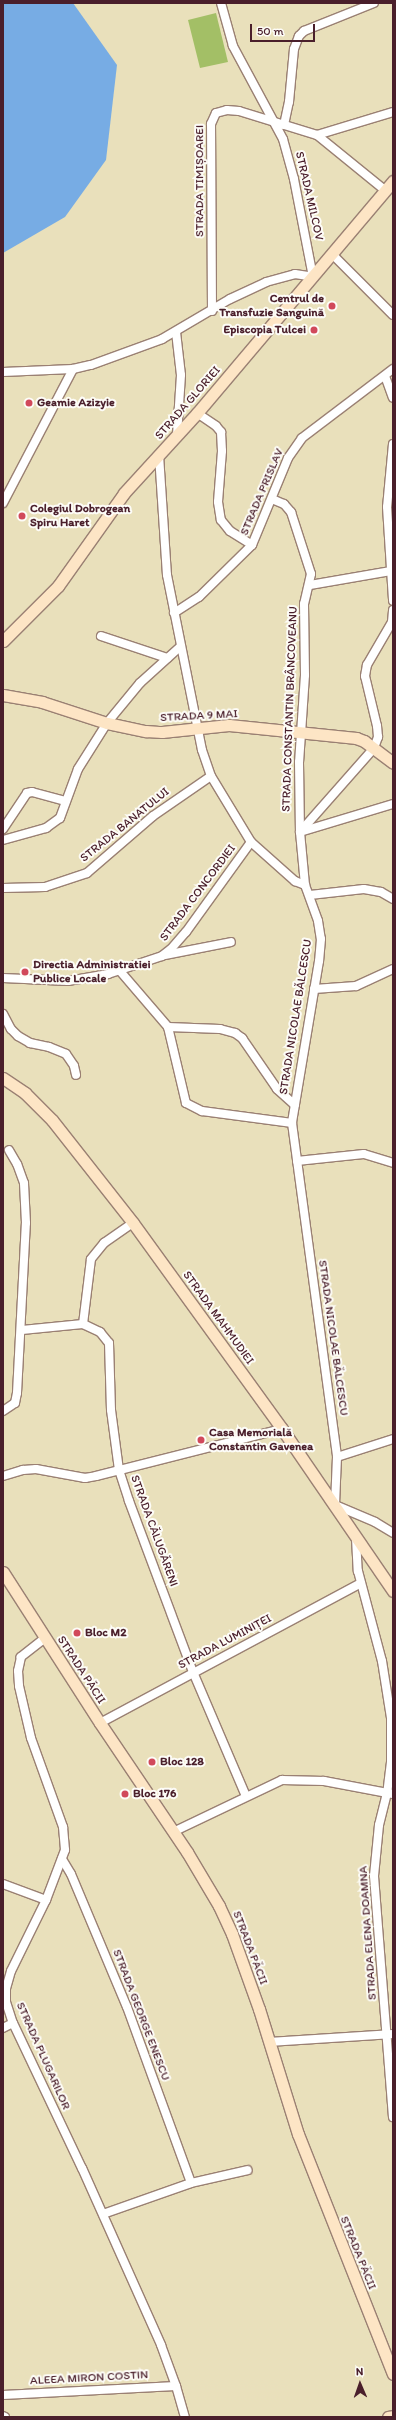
<!DOCTYPE html>
<meta charset="utf-8">
<style>
body{margin:0}
#map{position:relative;width:396px;height:2420px;overflow:hidden;background:#e9e0bb;font-family:Itim,sans-serif}
div>[style]{position:absolute}
[style*='--x']{left:calc(var(--x)*1px);top:calc(var(--y)*1px);width:calc(var(--w)*1px);rotate:calc(var(--a)*1deg)}
.green>*{inset:0;background:#a3bf66}
.water>*{inset:0;background:#77ace4}
.roads{filter:drop-shadow(1px 0 #9a8073) drop-shadow(-1px 0 #9a8073) drop-shadow(0 1px #9a8073) drop-shadow(0 -1px #9a8073)}
.street>*{height:8px;margin:-4px;padding:0 4px;transform-origin:4px;border-radius:4px;background:#fff}
.secondary>*{height:11px;margin:-5.5px;padding:0 5.5px;transform-origin:5.5px;border-radius:5.5px;background:#fde5c5}
.dots>*{width:11px;height:11px;translate:-50% -50%;box-sizing:border-box;border:2px solid #fdfcf7;border-radius:50%}
span{translate:-50% -50%;white-space:nowrap;text-align:center;line-height:1.15;-webkit-text-stroke:4px #fdfcf7;paint-order:stroke}
.street-label{font-size:12px;color:#4a1f2b}
.poi-label{font-size:12px;color:#4a1f2b;font-weight:700}
.right{translate:-100% -50%;text-align:right}
.left{translate:0 -50%;text-align:left}
.frame{position:absolute;inset:0;border:4px solid #4a1f2b;pointer-events:none}
.north{position:absolute;left:340px;top:2364px;width:40px;height:40px;-webkit-text-stroke:3px #fdfcf7;paint-order:stroke;rotate:358deg;font-size:11px;font-weight:700;line-height:16px;text-align:center;color:#4a1f2b}
.north::after{content:'';display:block;margin:auto;width:14px;height:18px;background:#4a1f2b;clip-path:polygon(50% 0,100% 100%,50% 72%,0 100%)}
.scale{position:absolute;left:250px;top:24px;width:65px;height:18px;box-sizing:border-box;border:2px solid #4a1f2b;border-top:0;padding-left:5px;font-size:12px;line-height:14px;white-space:nowrap;color:#4a1f2b;-webkit-text-stroke:3px #fdfcf7;paint-order:stroke}
</style>
<div id="map">
<div class="green">
<div style="clip-path:polygon(216px 13px,228px 62px,200px 68px,188px 20px)"></div>
</div>
<div class="water">
<div style="clip-path:polygon(3px 3px,73px 3px,117px 65px,106px 160px,65px 217px,3px 253px)"></div>
</div>
<div class="roads">
<div class="street">
<div style="--x:284;--y:125;--w:24;--a:-78"></div>
<div style="--x:289;--y:102;--w:53;--a:-84.6"></div>
<div style="--x:294;--y:49;--w:14;--a:-69"></div>
<div style="--x:299;--y:36;--w:7;--a:-45"></div>
<div style="--x:304;--y:31;--w:75;--a:-21.8"></div>
<div style="--x:317;--y:135;--w:79;--a:-16.8"></div>
<div style="--x:332;--y:254;--w:86;--a:45"></div>
<div style="--x:212;--y:311;--w:187;--a:-90.3"></div>
<div style="--x:211;--y:124;--w:12;--a:-66"></div>
<div style="--x:216;--y:113;--w:11;--a:-15"></div>
<div style="--x:227;--y:110;--w:12;--a:5"></div>
<div style="--x:239;--y:111;--w:82;--a:17.1"></div>
<div style="--x:317;--y:135;--w:89;--a:39.1"></div>
<div style="--x:176;--y:332;--w:43;--a:83.4"></div>
<div style="--x:181;--y:375;--w:60;--a:93.8"></div>
<div style="--x:3;--y:372;--w:70;--a:-2.5"></div>
<div style="--x:73;--y:369;--w:18;--a:-13"></div>
<div style="--x:91;--y:365;--w:76;--a:-20.1"></div>
<div style="--x:162;--y:339;--w:79;--a:-30.5"></div>
<div style="--x:230;--y:299;--w:40;--a:-25"></div>
<div style="--x:266;--y:282;--w:30;--a:-15"></div>
<div style="--x:295;--y:274;--w:18;--a:9"></div>
<div style="--x:313;--y:277;--w:100;--a:-101"></div>
<div style="--x:294;--y:179;--w:41;--a:-105.4"></div>
<div style="--x:283;--y:139;--w:106;--a:-118.3"></div>
<div style="--x:233;--y:46;--w:45;--a:-105.6"></div>
<div style="--x:385;--y:376;--w:23;--a:70"></div>
<div style="--x:197;--y:413;--w:23;--a:34"></div>
<div style="--x:216;--y:426;--w:8;--a:50"></div>
<div style="--x:221;--y:432;--w:19;--a:87"></div>
<div style="--x:222;--y:451;--w:51;--a:94.5"></div>
<div style="--x:218;--y:502;--w:18;--a:81"></div>
<div style="--x:221;--y:520;--w:14;--a:51"></div>
<div style="--x:230;--y:531;--w:26;--a:32"></div>
<div style="--x:393;--y:444;--w:63;--a:95.4"></div>
<div style="--x:387;--y:507;--w:94;--a:86.3"></div>
<div style="--x:159;--y:455;--w:120;--a:86.2"></div>
<div style="--x:167;--y:575;--w:178;--a:78.7"></div>
<div style="--x:202;--y:750;--w:28;--a:71"></div>
<div style="--x:211;--y:776;--w:77;--a:58.8"></div>
<div style="--x:251;--y:842;--w:59;--a:41.6"></div>
<div style="--x:295;--y:881;--w:11;--a:22"></div>
<div style="--x:305;--y:885;--w:38;--a:70"></div>
<div style="--x:318;--y:921;--w:18;--a:81"></div>
<div style="--x:321;--y:939;--w:22;--a:95"></div>
<div style="--x:319;--y:961;--w:164;--a:99.5"></div>
<div style="--x:292;--y:1123;--w:337;--a:82.3"></div>
<div style="--x:337;--y:1457;--w:48;--a:92.4"></div>
<div style="--x:335;--y:1505;--w:43;--a:23"></div>
<div style="--x:375;--y:1522;--w:21;--a:31"></div>
<div style="--x:272;--y:499;--w:13;--a:23"></div>
<div style="--x:284;--y:504;--w:11;--a:49"></div>
<div style="--x:291;--y:512;--w:65;--a:72.1"></div>
<div style="--x:311;--y:574;--w:31;--a:103"></div>
<div style="--x:304;--y:604;--w:71;--a:89.2"></div>
<div style="--x:305;--y:675;--w:87;--a:93.9"></div>
<div style="--x:299;--y:762;--w:70;--a:89.2"></div>
<div style="--x:300;--y:832;--w:53;--a:84.6"></div>
<div style="--x:3;--y:503;--w:151;--a:-62.4"></div>
<div style="--x:310;--y:585;--w:82;--a:-9.8"></div>
<div style="--x:174;--y:613;--w:30;--a:-33"></div>
<div style="--x:199;--y:597;--w:74;--a:-44.5"></div>
<div style="--x:252;--y:545;--w:94;--a:-67.5"></div>
<div style="--x:288;--y:458;--w:24;--a:-55"></div>
<div style="--x:302;--y:438;--w:114;--a:-37.2"></div>
<div style="--x:101;--y:636;--w:70;--a:18.4"></div>
<div style="--x:3;--y:829;--w:43;--a:-56.3"></div>
<div style="--x:27;--y:793;--w:5;--a:-11"></div>
<div style="--x:32;--y:792;--w:35;--a:15"></div>
<div style="--x:300;--y:832;--w:112;--a:-48.6"></div>
<div style="--x:374;--y:748;--w:12;--a:-70"></div>
<div style="--x:378;--y:737;--w:11;--a:-95"></div>
<div style="--x:377;--y:726;--w:51;--a:-103.5"></div>
<div style="--x:365;--y:676;--w:11;--a:-80"></div>
<div style="--x:367;--y:665;--w:50;--a:-59.8"></div>
<div style="--x:392;--y:622;--w:12;--a:-85"></div>
<div style="--x:300;--y:832;--w:97;--a:-16.8"></div>
<div style="--x:3;--y:840;--w:45;--a:-15.6"></div>
<div style="--x:46;--y:828;--w:17;--a:-36"></div>
<div style="--x:60;--y:818;--w:52;--a:-69.8"></div>
<div style="--x:78;--y:769;--w:54;--a:-57.8"></div>
<div style="--x:107;--y:723;--w:52;--a:-50.5"></div>
<div style="--x:140;--y:683;--w:55;--a:-42.1"></div>
<div style="--x:3;--y:888;--w:42;--a:-1.4"></div>
<div style="--x:45;--y:887;--w:44;--a:-18.4"></div>
<div style="--x:87;--y:873;--w:87;--a:-40.8"></div>
<div style="--x:153;--y:816;--w:70;--a:-34.6"></div>
<div style="--x:310;--y:895;--w:54;--a:-6.3"></div>
<div style="--x:364;--y:889;--w:17;--a:10"></div>
<div style="--x:381;--y:892;--w:14;--a:30"></div>
<div style="--x:165;--y:955;--w:67;--a:-11.1"></div>
<div style="--x:120;--y:971;--w:74;--a:49.4"></div>
<div style="--x:168;--y:1027;--w:78;--a:76.7"></div>
<div style="--x:186;--y:1103;--w:18;--a:27"></div>
<div style="--x:202;--y:1111;--w:91;--a:7.6"></div>
<div style="--x:3;--y:978;--w:65;--a:2.6"></div>
<div style="--x:68;--y:981;--w:41;--a:-9.9"></div>
<div style="--x:108;--y:974;--w:57;--a:-18.4"></div>
<div style="--x:162;--y:956;--w:11;--a:-38"></div>
<div style="--x:171;--y:949;--w:23;--a:-49"></div>
<div style="--x:186;--y:932;--w:111;--a:-54.2"></div>
<div style="--x:314;--y:989;--w:42;--a:-4.1"></div>
<div style="--x:356;--y:986;--w:41;--a:-24.7"></div>
<div style="--x:3;--y:1014;--w:17;--a:62"></div>
<div style="--x:11;--y:1029;--w:10;--a:45"></div>
<div style="--x:18;--y:1036;--w:14;--a:30"></div>
<div style="--x:30;--y:1043;--w:19;--a:12"></div>
<div style="--x:49;--y:1047;--w:18;--a:22"></div>
<div style="--x:66;--y:1054;--w:14;--a:56"></div>
<div style="--x:74;--y:1066;--w:9;--a:77"></div>
<div style="--x:168;--y:1027;--w:52;--a:2.2"></div>
<div style="--x:220;--y:1029;--w:16;--a:15"></div>
<div style="--x:235;--y:1033;--w:9;--a:36"></div>
<div style="--x:242;--y:1038;--w:62;--a:55.5"></div>
<div style="--x:277;--y:1089;--w:24;--a:42"></div>
<div style="--x:297;--y:1161;--w:67;--a:-6"></div>
<div style="--x:364;--y:1154;--w:30;--a:17"></div>
<div style="--x:83;--y:1324;--w:65;--a:-83"></div>
<div style="--x:91;--y:1259;--w:21;--a:-51"></div>
<div style="--x:104;--y:1243;--w:35;--a:-35"></div>
<div style="--x:22;--y:1330;--w:61;--a:-5.6"></div>
<div style="--x:83;--y:1324;--w:19;--a:25"></div>
<div style="--x:100;--y:1332;--w:14;--a:51"></div>
<div style="--x:109;--y:1343;--w:67;--a:88.3"></div>
<div style="--x:111;--y:1410;--w:61;--a:82.4"></div>
<div style="--x:119;--y:1470;--w:33;--a:72"></div>
<div style="--x:129;--y:1501;--w:183;--a:69.5"></div>
<div style="--x:193;--y:1672;--w:135;--a:66.9"></div>
<div style="--x:3;--y:1411;--w:14;--a:-34"></div>
<div style="--x:15;--y:1403;--w:10;--a:-79"></div>
<div style="--x:17;--y:1393;--w:170;--a:-87"></div>
<div style="--x:26;--y:1223;--w:40;--a:-92.9"></div>
<div style="--x:24;--y:1183;--w:20;--a:-110"></div>
<div style="--x:17;--y:1164;--w:16;--a:-120"></div>
<div style="--x:337;--y:1457;--w:59;--a:-17.8"></div>
<div style="--x:3;--y:1476;--w:21;--a:-17"></div>
<div style="--x:23;--y:1470;--w:13;--a:-4"></div>
<div style="--x:36;--y:1469;--w:50;--a:10.4"></div>
<div style="--x:85;--y:1478;--w:11;--a:-10"></div>
<div style="--x:96;--y:1476;--w:192;--a:-14.2"></div>
<div style="--x:356;--y:1538;--w:33;--a:87"></div>
<div style="--x:358;--y:1571;--w:93;--a:75.1"></div>
<div style="--x:382;--y:1661;--w:58;--a:81"></div>
<div style="--x:391;--y:1718;--w:44;--a:90"></div>
<div style="--x:391;--y:1762;--w:31;--a:97"></div>
<div style="--x:387;--y:1793;--w:33;--a:104"></div>
<div style="--x:379;--y:1825;--w:51;--a:95.6"></div>
<div style="--x:374;--y:1876;--w:242;--a:85.5"></div>
<div style="--x:45;--y:1638;--w:31;--a:142"></div>
<div style="--x:21;--y:1657;--w:14;--a:102"></div>
<div style="--x:18;--y:1671;--w:15;--a:86"></div>
<div style="--x:19;--y:1686;--w:53;--a:77"></div>
<div style="--x:31;--y:1738;--w:95;--a:70.2"></div>
<div style="--x:63;--y:1827;--w:23;--a:85"></div>
<div style="--x:65;--y:1850;--w:53;--a:110.8"></div>
<div style="--x:46;--y:1900;--w:79;--a:116.2"></div>
<div style="--x:11;--y:1971;--w:18;--a:106"></div>
<div style="--x:6;--y:1988;--w:14;--a:90"></div>
<div style="--x:6;--y:2002;--w:22;--a:72"></div>
<div style="--x:13;--y:2023;--w:161;--a:64.6"></div>
<div style="--x:82;--y:2168;--w:194;--a:65.9"></div>
<div style="--x:161;--y:2345;--w:44;--a:69.9"></div>
<div style="--x:176;--y:2386;--w:32;--a:74"></div>
<div style="--x:100;--y:1723;--w:296;--a:-28.2"></div>
<div style="--x:173;--y:1832;--w:121;--a:-25.5"></div>
<div style="--x:282;--y:1780;--w:42;--a:1.4"></div>
<div style="--x:324;--y:1781;--w:70;--a:10.7"></div>
<div style="--x:62;--y:1859;--w:17;--a:59"></div>
<div style="--x:71;--y:1874;--w:144;--a:67.2"></div>
<div style="--x:127;--y:2007;--w:187;--a:70"></div>
<div style="--x:3;--y:1884;--w:46;--a:20.4"></div>
<div style="--x:3;--y:2028;--w:11;--a:-27"></div>
<div style="--x:269;--y:2042;--w:124;--a:-3.7"></div>
<div style="--x:103;--y:2214;--w:93;--a:-19.4"></div>
<div style="--x:191;--y:2183;--w:58;--a:-12.8"></div>
<div style="--x:3;--y:2395;--w:173;--a:-3"></div>
<div style="--x:3;--y:2416;--w:2;--a:27"></div>
</div>
<div class="secondary">
<div style="--x:3;--y:641;--w:78;--a:-45"></div>
<div style="--x:58;--y:586;--w:114;--a:-54.6"></div>
<div style="--x:124;--y:493;--w:108;--a:-47.6"></div>
<div style="--x:197;--y:413;--w:304;--a:-49.8"></div>
<div style="--x:3;--y:695;--w:40;--a:10"></div>
<div style="--x:42;--y:702;--w:68;--a:17.9"></div>
<div style="--x:107;--y:723;--w:40;--a:12"></div>
<div style="--x:146;--y:731;--w:16;--a:4"></div>
<div style="--x:162;--y:732;--w:67;--a:-6"></div>
<div style="--x:229;--y:725;--w:128;--a:5.8"></div>
<div style="--x:356;--y:738;--w:9;--a:21"></div>
<div style="--x:364;--y:741;--w:36;--a:37"></div>
<div style="--x:3;--y:1078;--w:27;--a:34"></div>
<div style="--x:25;--y:1093;--w:38;--a:45"></div>
<div style="--x:52;--y:1120;--w:131;--a:51.8"></div>
<div style="--x:133;--y:1223;--w:254;--a:54.1"></div>
<div style="--x:282;--y:1429;--w:196;--a:55.6"></div>
<div style="--x:3;--y:1572;--w:179;--a:57.3"></div>
<div style="--x:100;--y:1723;--w:156;--a:56"></div>
<div style="--x:187;--y:1852;--w:63;--a:59.3"></div>
<div style="--x:219;--y:1906;--w:31;--a:65"></div>
<div style="--x:232;--y:1934;--w:80;--a:70.2"></div>
<div style="--x:259;--y:2009;--w:131;--a:72.7"></div>
<div style="--x:298;--y:2134;--w:258;--a:68.4"></div>
<div style="--x:388;--y:2417;--w:5;--a:-11"></div>
</div>
</div>
<div class="dots">
<div style="left:332px;top:306px;background:#d1495b"></div>
<div style="left:314px;top:330px;background:#d1495b"></div>
<div style="left:29px;top:403px;background:#d1495b"></div>
<div style="left:22px;top:516px;background:#d1495b"></div>
<div style="left:25px;top:972px;background:#d1495b"></div>
<div style="left:201px;top:1440px;background:#d1495b"></div>
<div style="left:77px;top:1633px;background:#d1495b"></div>
<div style="left:152px;top:1762px;background:#d1495b"></div>
<div style="left:125px;top:1794px;background:#d1495b"></div>
</div>
<div class="street-label">
<span style="left:200px;top:181px;rotate:-90deg">STRADA TIMIȘOAREI</span>
<span style="left:309px;top:196px;rotate:77deg">STRADA MILCOV</span>
<span style="left:188px;top:403px;rotate:-49deg">STRADA GLORIEI</span>
<span style="left:262px;top:492px;rotate:-67deg">STRADA PRISLAV</span>
<span style="left:290px;top:709px;rotate:-88deg">STRADA CONSTANTIN BRÂNCOVEANU</span>
<span style="left:199px;top:716px;rotate:-3deg">STRADA 9 MAI</span>
<span style="left:125px;top:825px;rotate:-39deg">STRADA BANATULUI</span>
<span style="left:198px;top:893px;rotate:-53deg">STRADA CONCORDIEI</span>
<span style="left:296px;top:1017px;rotate:-81deg">STRADA NICOLAE BĂLCESCU</span>
<span style="left:218px;top:1318px;rotate:54deg">STRADA MAHMUDIEI</span>
<span style="left:333px;top:1338px;rotate:82deg">STRADA NICOLAE BĂLCESCU</span>
<span style="left:154px;top:1531px;rotate:70deg">STRADA CĂLUGĂRENI</span>
<span style="left:225px;top:1642px;rotate:-28deg">STRADA LUMINIȚEI</span>
<span style="left:81px;top:1670px;rotate:57deg">STRADA PĂCII</span>
<span style="left:368px;top:1933px;rotate:-94deg">STRADA ELENA DOAMNA</span>
<span style="left:250px;top:1948px;rotate:69deg">STRADA PĂCII</span>
<span style="left:141px;top:2015px;rotate:69deg">STRADA GEORGE ENESCU</span>
<span style="left:43px;top:2056px;rotate:66deg">STRADA PLUGARILOR</span>
<span style="left:358px;top:2253px;rotate:68deg">STRADA PĂCII</span>
<span style="left:89px;top:2378px;rotate:-3deg">ALEEA MIRON COSTIN</span>
</div>
<div class="poi-label">
<span class="right" style="left:324px;top:306px">Centrul de<br>Transfuzie Sanguină</span>
<span class="right" style="left:306px;top:330px">Episcopia Tulcei</span>
<span class="left" style="left:37px;top:403px">Geamie Azizyie</span>
<span class="left" style="left:30px;top:516px">Colegiul Dobrogean<br>Spiru Haret</span>
<span class="left" style="left:33px;top:972px">Directia Administratiei<br>Publice Locale</span>
<span class="left" style="left:209px;top:1440px">Casa Memorială<br>Constantin Gavenea</span>
<span class="left" style="left:85px;top:1633px">Bloc M2</span>
<span class="left" style="left:160px;top:1762px">Bloc 128</span>
<span class="left" style="left:133px;top:1794px">Bloc 176</span>
</div>
<div class="frame"></div>
<div class="north">N</div>
<div class="scale">50 m</div>
</div>
